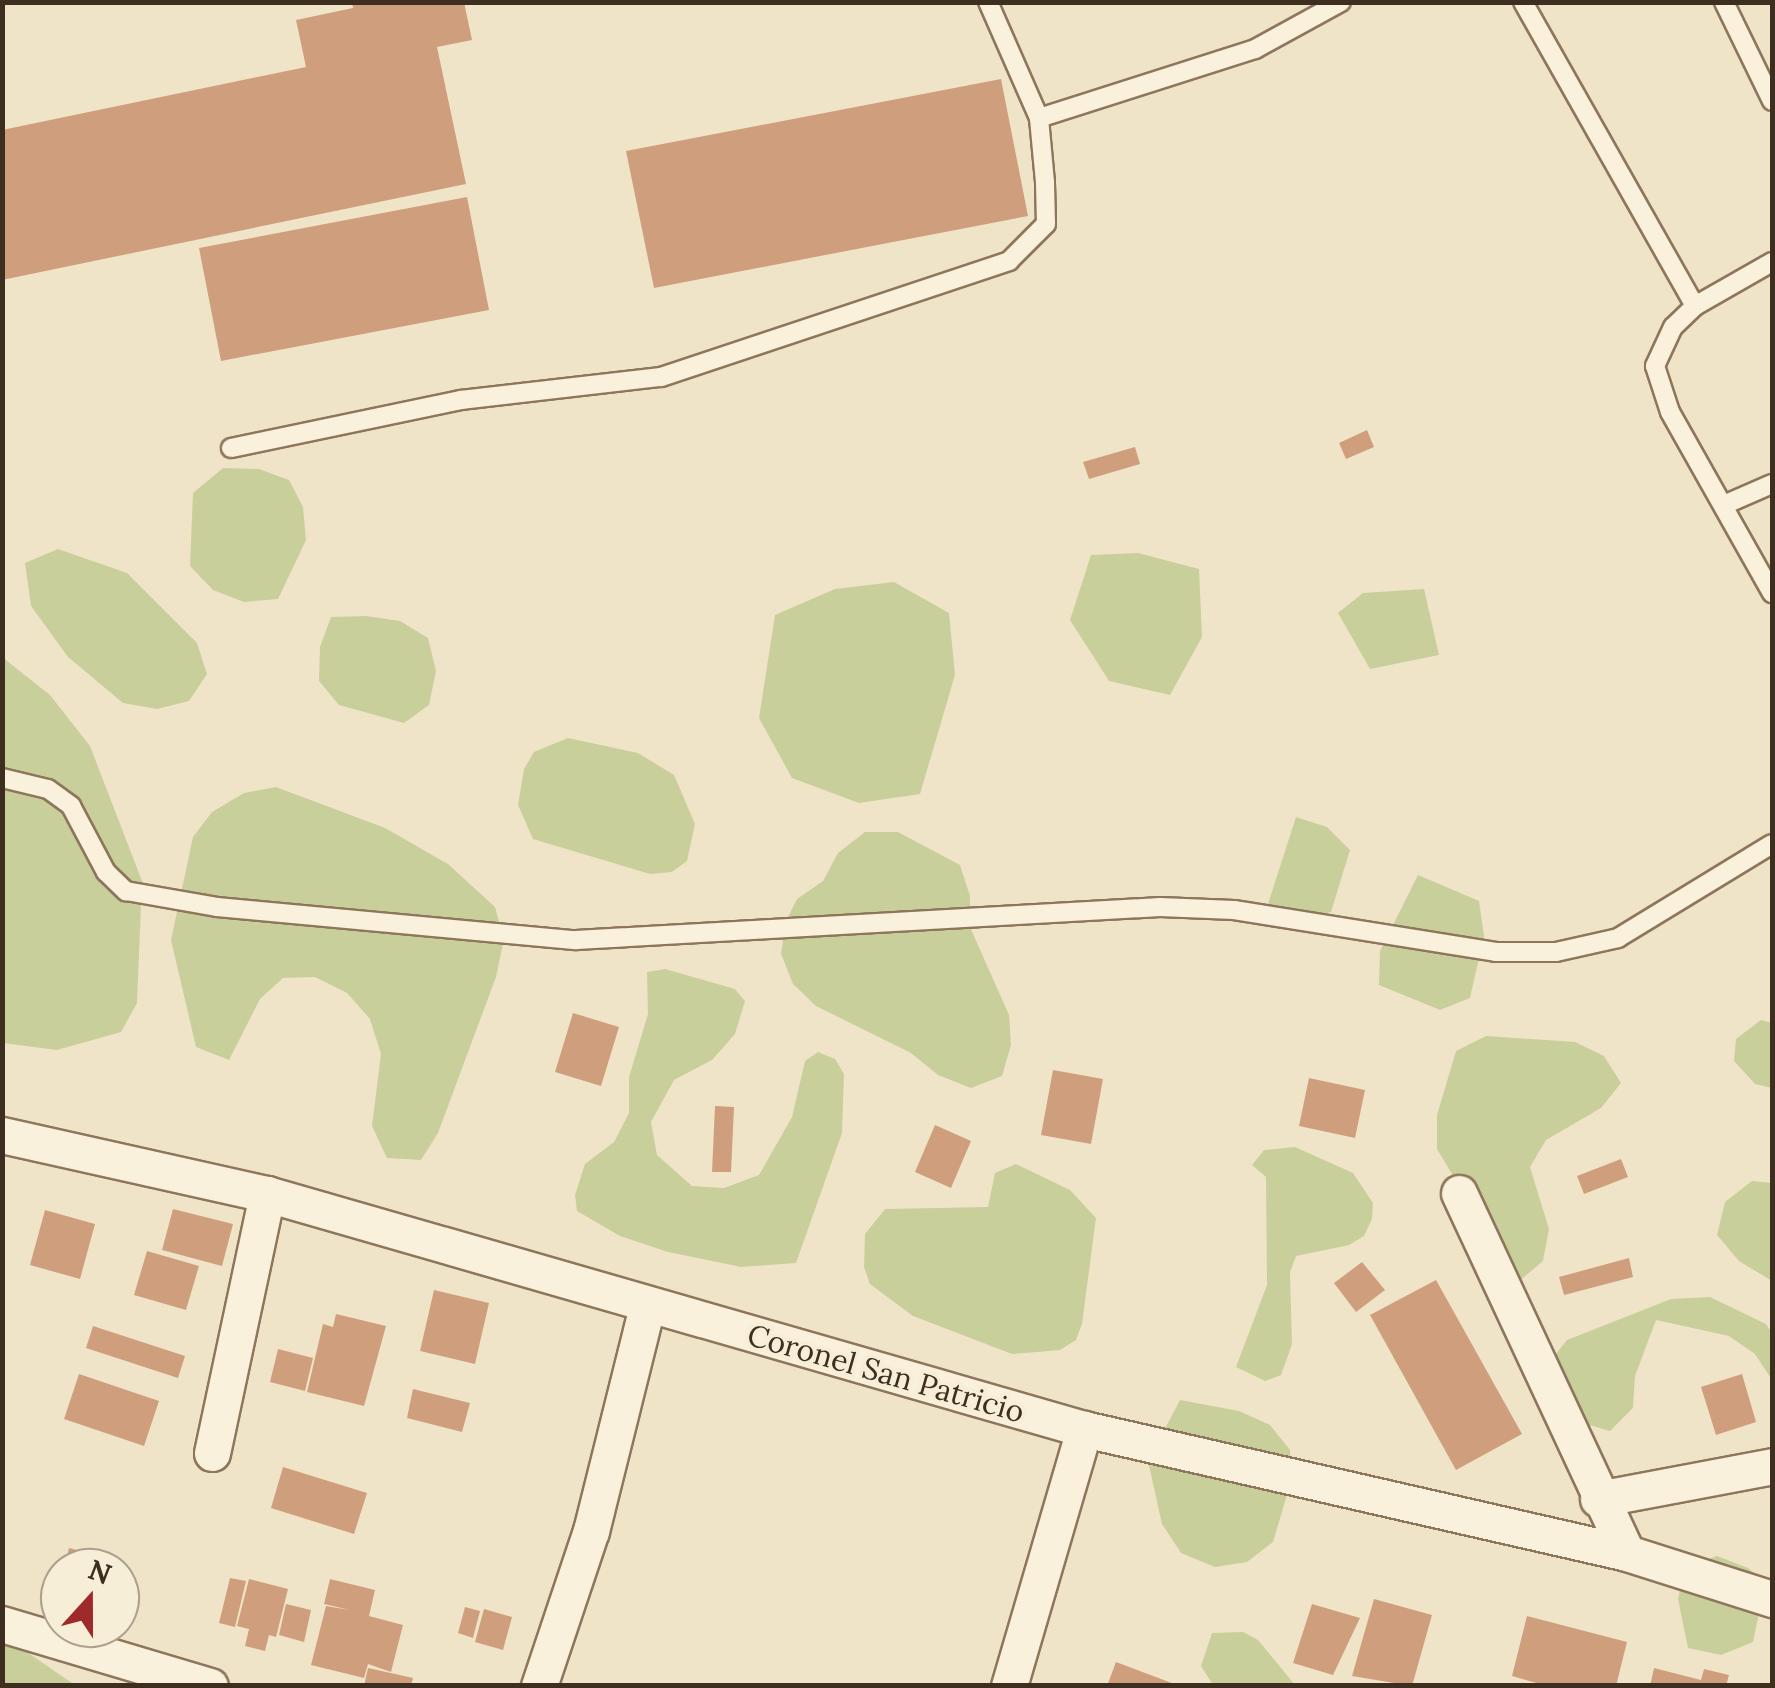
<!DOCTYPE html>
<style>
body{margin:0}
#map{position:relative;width:1775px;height:1688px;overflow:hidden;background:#f0e4c8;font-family:Lora,serif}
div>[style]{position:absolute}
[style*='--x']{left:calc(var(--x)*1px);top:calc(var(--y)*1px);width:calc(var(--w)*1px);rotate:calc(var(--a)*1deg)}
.green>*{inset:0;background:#c9cf9b}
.building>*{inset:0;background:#cf9f7d}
.roads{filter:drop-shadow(2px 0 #8d765c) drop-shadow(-2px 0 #8d765c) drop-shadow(0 2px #8d765c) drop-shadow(0 -2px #8d765c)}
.lane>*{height:18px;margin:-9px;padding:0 9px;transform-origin:9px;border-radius:9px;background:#faf1dc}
.street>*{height:35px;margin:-17.5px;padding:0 17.5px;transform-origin:17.5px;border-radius:17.5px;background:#faf1dc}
span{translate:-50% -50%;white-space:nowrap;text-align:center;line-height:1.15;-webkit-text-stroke:8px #f7eed8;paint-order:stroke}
.street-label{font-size:30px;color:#3d2e20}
.frame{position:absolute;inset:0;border:5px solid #3d2e20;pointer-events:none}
.north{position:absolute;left:40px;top:1548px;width:100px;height:100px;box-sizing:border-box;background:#f7eed8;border:2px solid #ada18e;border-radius:50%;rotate:21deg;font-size:28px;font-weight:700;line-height:40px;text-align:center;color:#3d2e20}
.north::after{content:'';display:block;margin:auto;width:35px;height:45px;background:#9e2a2b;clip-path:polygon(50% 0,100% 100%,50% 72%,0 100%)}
</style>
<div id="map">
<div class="green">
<div style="clip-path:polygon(223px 468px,259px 469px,289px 480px,303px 507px,306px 540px,278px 599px,244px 602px,213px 590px,190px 566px,193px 493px)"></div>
<div style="clip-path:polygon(58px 549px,127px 573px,197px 643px,207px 674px,189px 701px,157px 709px,123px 703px,68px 657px,31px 606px,25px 563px)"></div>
<div style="clip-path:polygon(1138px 553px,1199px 569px,1202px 637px,1170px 695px,1109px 681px,1070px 620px,1091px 555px)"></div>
<div style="clip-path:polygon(894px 582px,949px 613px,955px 675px,920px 794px,859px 803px,792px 778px,759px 718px,775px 615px,835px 589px)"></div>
<div style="clip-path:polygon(1424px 589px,1439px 655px,1370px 669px,1338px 613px,1363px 593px)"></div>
<div style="clip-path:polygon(366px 616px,400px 621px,428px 638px,436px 671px,429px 705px,404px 723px,339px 705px,319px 681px,320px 647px,331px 617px)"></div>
<div style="clip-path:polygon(2px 657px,50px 695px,90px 746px,142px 881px,137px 1003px,121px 1032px,57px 1050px,3px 1043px)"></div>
<div style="clip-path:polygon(568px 738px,638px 753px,674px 775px,695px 824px,687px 861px,672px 872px,650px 874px,533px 839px,518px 805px,524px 769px,534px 752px)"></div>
<div style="clip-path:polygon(276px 787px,385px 828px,448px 864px,495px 907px,504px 939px,496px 977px,438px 1133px,421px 1160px,387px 1158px,372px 1126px,381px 1054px,370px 1019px,347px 993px,315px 977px,283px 978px,260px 999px,229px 1060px,196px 1047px,171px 940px,193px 837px,212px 812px,244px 793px)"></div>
<div style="clip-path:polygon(1296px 817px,1327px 827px,1350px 850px,1331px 912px,1299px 919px,1268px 904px)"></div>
<div style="clip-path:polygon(865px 832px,898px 832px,960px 865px,970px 896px,970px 927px,1009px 1015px,1011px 1045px,1002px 1076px,971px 1088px,938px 1075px,911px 1053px,816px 1006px,793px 984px,781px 954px,786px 921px,797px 899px,823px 881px,838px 853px)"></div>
<div style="clip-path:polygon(1418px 875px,1479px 901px,1484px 936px,1470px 998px,1440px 1010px,1379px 985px,1380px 951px)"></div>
<div style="clip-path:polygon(665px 969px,735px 989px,745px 1001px,735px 1034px,712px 1060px,674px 1080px,651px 1122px,657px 1155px,692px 1186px,724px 1188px,759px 1175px,792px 1117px,805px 1061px,818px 1052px,835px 1059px,844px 1074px,842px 1133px,796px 1263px,741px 1267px,668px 1252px,620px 1236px,577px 1211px,575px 1195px,585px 1164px,614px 1142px,629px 1113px,629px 1077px,648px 1014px,647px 972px)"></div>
<div style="clip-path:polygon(1761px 1020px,1772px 1023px,1772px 1088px,1755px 1084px,1734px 1061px,1736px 1039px)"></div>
<div style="clip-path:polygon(1486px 1036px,1575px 1042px,1604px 1056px,1621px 1083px,1601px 1108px,1546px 1140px,1530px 1167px,1549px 1229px,1543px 1261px,1517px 1283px,1437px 1149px,1437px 1115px,1456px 1051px)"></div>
<div style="clip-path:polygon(1295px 1147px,1353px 1173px,1373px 1203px,1372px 1219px,1364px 1236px,1349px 1245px,1296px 1256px,1290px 1272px,1292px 1344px,1281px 1375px,1265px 1381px,1236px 1367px,1267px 1285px,1266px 1177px,1252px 1165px,1264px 1150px)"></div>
<div style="clip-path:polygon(1016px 1164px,1070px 1190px,1096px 1218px,1082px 1324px,1076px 1340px,1060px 1350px,1012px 1354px,913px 1316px,870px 1284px,864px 1267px,865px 1234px,885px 1209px,988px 1207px,995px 1173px)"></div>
<div style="clip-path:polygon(1752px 1181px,1772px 1183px,1772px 1281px,1739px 1261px,1717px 1235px,1725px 1202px)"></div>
<div style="clip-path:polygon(1710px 1297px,1766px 1324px,1772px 1333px,1772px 1380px,1755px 1354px,1729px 1336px,1656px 1320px,1635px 1376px,1633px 1408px,1610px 1431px,1579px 1422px,1547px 1365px,1567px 1340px,1671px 1299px)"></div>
<div style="clip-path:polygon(1180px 1400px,1239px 1411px,1270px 1425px,1290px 1450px,1291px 1481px,1273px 1542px,1247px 1562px,1215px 1567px,1181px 1553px,1162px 1524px,1148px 1461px)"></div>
<div style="clip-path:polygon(1717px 1556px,1748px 1568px,1760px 1578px,1763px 1594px,1753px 1642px,1721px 1655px,1688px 1648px,1678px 1599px,1685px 1567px)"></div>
<div style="clip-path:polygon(1243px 1632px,1258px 1640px,1295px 1685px,1213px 1685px,1201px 1666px,1212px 1633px)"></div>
<div style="clip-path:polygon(2px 1635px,72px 1683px,79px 1685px,3px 1685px)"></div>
</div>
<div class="building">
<div style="clip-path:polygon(352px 2px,464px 2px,472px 40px,437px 47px,466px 184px,2px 280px,2px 130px,306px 67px,296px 20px,353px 8px)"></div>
<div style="clip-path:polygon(1001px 79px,1028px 216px,654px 288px,626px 151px)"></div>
<div style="clip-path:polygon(467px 197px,489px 310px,221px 361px,199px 248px)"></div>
<div style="clip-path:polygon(1367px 430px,1374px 447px,1346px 459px,1339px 443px)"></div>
<div style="clip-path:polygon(1135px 447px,1140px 464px,1089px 479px,1083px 462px)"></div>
<div style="clip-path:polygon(573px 1013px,619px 1027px,601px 1086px,555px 1072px)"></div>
<div style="clip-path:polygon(1053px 1070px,1103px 1079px,1091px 1144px,1041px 1135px)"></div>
<div style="clip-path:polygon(1309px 1078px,1365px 1090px,1355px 1138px,1299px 1126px)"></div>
<div style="clip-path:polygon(715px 1106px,734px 1107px,731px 1172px,712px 1172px)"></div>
<div style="clip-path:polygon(935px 1125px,971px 1141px,951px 1188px,915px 1172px)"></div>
<div style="clip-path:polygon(1621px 1159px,1628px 1177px,1584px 1194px,1577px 1176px)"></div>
<div style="clip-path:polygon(173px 1209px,233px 1224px,222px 1266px,162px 1250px)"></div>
<div style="clip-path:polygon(45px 1210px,95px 1224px,80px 1279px,30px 1265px)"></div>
<div style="clip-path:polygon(147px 1251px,199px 1266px,186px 1310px,134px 1295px)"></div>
<div style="clip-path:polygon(1629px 1258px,1633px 1277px,1564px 1295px,1559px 1277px)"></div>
<div style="clip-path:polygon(1362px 1262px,1385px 1290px,1356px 1312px,1334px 1283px)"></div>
<div style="clip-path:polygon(1436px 1280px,1522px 1434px,1456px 1470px,1370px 1315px)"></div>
<div style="clip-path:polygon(434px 1290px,489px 1303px,475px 1364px,420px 1351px)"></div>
<div style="clip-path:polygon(336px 1314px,386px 1326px,364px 1406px,307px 1392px,323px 1324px,333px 1327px)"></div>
<div style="clip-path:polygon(93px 1326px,185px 1356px,178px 1378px,86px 1348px)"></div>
<div style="clip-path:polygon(278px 1349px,313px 1358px,305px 1391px,270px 1382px)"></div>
<div style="clip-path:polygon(79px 1374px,159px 1401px,144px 1446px,64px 1419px)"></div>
<div style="clip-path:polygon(1742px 1374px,1756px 1422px,1716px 1435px,1701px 1387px)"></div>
<div style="clip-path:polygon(413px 1389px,470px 1403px,462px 1432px,407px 1418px)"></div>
<div style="clip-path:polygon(283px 1467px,367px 1493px,354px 1534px,271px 1508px)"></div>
<div style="clip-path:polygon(69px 1548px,125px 1562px,121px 1577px,120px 1568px,64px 1568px)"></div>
<div style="clip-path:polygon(230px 1578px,246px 1581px,235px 1627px,219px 1623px)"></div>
<div style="clip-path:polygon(249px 1579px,288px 1589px,276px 1637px,269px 1635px,265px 1651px,245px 1646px,249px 1629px,237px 1626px)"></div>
<div style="clip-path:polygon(330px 1579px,375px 1590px,369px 1616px,403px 1625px,391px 1672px,368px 1664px,364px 1678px,311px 1665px,326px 1606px,350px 1610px,324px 1604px)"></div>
<div style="clip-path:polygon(1374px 1599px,1432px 1615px,1412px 1686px,1352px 1676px)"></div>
<div style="clip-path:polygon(286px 1604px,311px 1610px,304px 1642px,279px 1635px)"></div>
<div style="clip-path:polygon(1312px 1604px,1360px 1618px,1333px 1675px,1293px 1663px)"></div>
<div style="clip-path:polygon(465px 1607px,480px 1611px,473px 1638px,458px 1633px)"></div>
<div style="clip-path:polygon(484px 1609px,512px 1617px,503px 1650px,475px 1642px)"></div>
<div style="clip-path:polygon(1527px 1616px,1627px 1642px,1616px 1686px,1547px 1686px,1512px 1676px)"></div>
<div style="clip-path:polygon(1116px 1662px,1177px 1685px,1177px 1686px,1107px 1686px)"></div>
<div style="clip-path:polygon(368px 1668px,413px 1678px,411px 1686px,364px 1686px)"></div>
<div style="clip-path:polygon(1654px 1668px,1701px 1680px,1704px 1669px,1729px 1675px,1726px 1686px,1650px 1686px)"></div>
</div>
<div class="roads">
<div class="lane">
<div style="--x:1523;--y:2;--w:349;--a:60.5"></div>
<div style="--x:1724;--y:2;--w:110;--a:64.1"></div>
<div style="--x:1039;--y:118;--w:227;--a:-17.7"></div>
<div style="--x:1255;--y:49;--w:98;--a:-28.7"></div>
<div style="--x:1772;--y:262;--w:89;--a:150.3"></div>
<div style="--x:1695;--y:306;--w:30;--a:136"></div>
<div style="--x:1673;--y:327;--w:43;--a:114.8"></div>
<div style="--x:1655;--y:366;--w:48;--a:71.9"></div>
<div style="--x:1670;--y:412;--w:208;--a:60.6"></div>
<div style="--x:231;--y:448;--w:235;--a:-11.8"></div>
<div style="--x:461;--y:400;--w:201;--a:-6.6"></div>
<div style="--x:661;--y:377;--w:367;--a:-18.4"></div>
<div style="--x:1009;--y:261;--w:52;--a:-45"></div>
<div style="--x:1046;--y:224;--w:42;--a:-91.4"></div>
<div style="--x:1045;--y:182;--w:64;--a:-95.4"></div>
<div style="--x:1039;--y:118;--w:127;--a:-113.7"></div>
<div style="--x:1726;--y:504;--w:50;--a:-23.5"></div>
<div style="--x:2;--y:778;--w:47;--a:13.4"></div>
<div style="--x:48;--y:789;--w:29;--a:36"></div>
<div style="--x:71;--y:806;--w:75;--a:62.1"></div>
<div style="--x:106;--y:872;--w:28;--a:44"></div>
<div style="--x:126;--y:891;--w:92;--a:10"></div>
<div style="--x:217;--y:907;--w:361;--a:5.3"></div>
<div style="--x:576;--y:940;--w:585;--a:-3.23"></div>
<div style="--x:1160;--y:907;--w:74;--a:2.3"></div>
<div style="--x:1234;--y:910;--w:265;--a:9.1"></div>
<div style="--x:1496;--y:952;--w:60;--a:0"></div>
<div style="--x:1556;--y:952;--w:64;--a:-12.7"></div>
<div style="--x:1618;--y:938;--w:180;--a:-31.4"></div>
</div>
<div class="street">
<div style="--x:2;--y:1135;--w:271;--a:12.6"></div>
<div style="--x:267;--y:1194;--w:850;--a:16.05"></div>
<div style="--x:1084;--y:1429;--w:557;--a:12.86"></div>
<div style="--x:1627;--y:1553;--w:152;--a:17.6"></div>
<div style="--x:1459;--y:1193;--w:397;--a:65"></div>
<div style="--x:212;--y:1453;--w:265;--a:-78"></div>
<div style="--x:1598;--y:1499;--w:177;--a:-10.7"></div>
<div style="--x:2;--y:1624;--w:217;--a:16.6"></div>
<div style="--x:539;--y:1686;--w:163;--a:-71.5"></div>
<div style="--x:591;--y:1531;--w:232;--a:-76"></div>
<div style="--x:1009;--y:1686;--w:268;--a:-73.7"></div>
</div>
</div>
<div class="street-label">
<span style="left:886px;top:1373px;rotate:16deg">Coronel San Patricio</span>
</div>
<div class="frame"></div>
<div class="north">N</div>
</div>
